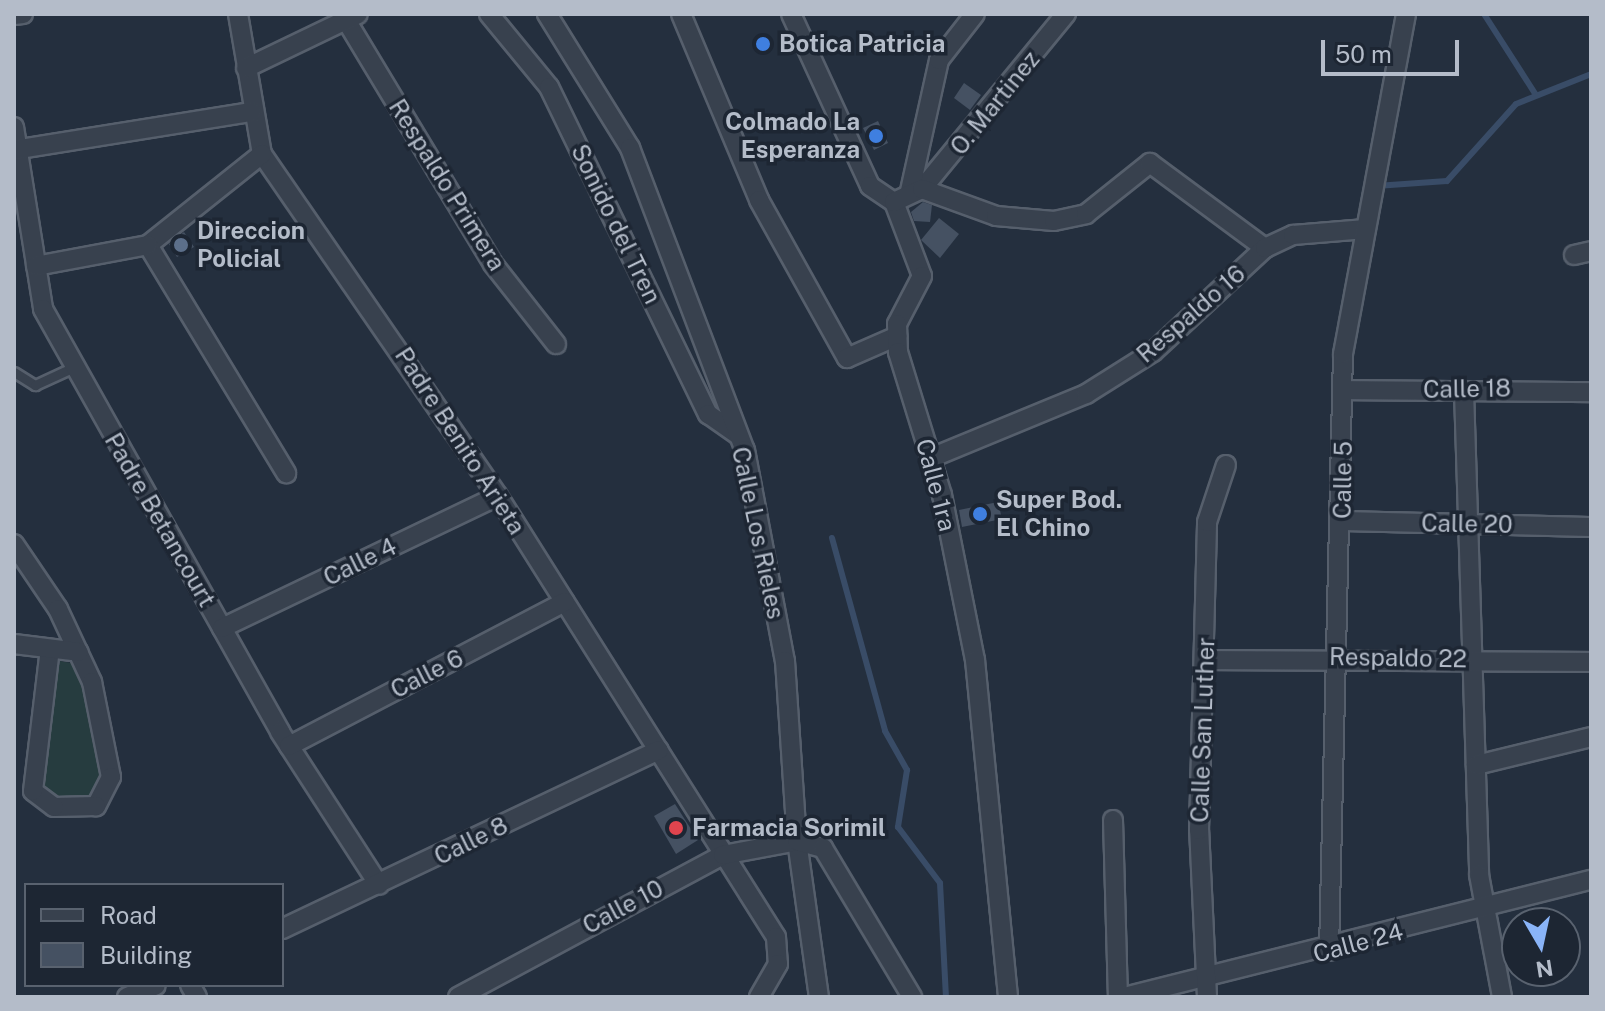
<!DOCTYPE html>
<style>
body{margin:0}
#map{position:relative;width:1605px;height:1011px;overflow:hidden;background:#242f3e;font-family:"Public Sans",sans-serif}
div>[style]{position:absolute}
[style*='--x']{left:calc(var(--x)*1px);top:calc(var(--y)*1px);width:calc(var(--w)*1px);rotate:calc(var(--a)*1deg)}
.green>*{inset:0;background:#263c3f}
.stream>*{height:6px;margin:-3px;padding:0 3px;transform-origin:3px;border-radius:3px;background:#394c67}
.building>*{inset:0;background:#455162}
.roads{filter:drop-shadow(2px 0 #565f6c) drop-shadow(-2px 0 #565f6c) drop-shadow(0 2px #565f6c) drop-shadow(0 -2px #565f6c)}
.service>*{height:9px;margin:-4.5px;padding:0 4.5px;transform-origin:4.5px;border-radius:4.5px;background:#38414e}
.minor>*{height:18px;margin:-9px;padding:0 9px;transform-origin:9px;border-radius:9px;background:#38414e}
.dots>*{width:22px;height:22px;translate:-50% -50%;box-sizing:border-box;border:4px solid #1d2633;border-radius:50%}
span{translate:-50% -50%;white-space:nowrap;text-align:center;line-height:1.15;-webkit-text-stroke:7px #1d2633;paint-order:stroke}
.poi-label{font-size:24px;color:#b4bcc9;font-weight:700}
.left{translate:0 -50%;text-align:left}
.right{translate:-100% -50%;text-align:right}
.street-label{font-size:24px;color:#b4bcc9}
.frame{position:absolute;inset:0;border:16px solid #b4bcc9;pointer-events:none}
.legend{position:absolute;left:24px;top:883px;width:260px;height:104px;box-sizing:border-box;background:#1d2633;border:2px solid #59626f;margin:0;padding:10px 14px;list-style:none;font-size:24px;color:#b4bcc9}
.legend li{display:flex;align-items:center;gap:16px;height:40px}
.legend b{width:40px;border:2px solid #59626f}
.north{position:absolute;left:1501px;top:907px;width:80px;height:80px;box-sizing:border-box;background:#1d2633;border:2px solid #59626f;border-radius:50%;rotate:171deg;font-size:22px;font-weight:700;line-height:32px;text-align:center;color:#b4bcc9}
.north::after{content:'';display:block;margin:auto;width:28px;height:36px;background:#8ab4f8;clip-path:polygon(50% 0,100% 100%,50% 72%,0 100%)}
.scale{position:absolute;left:1321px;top:40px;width:138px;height:36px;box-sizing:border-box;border:4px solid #b4bcc9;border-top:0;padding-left:10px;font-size:24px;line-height:28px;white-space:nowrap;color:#b4bcc9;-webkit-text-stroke:6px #1d2633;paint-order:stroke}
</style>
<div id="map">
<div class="green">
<div style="clip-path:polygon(60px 661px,76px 664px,89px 685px,106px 758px,97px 794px,57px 801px,38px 792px)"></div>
</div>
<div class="stream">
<div style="--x:1484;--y:14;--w:96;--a:57.3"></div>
<div style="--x:1376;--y:186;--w:71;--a:-4"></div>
<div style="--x:1447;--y:181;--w:103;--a:-48.1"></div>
<div style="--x:1516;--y:104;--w:81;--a:-21.8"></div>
<div style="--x:832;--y:538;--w:200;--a:74.6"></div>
<div style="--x:885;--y:731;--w:45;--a:60.6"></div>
<div style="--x:907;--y:770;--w:58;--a:99"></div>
<div style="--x:898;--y:827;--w:70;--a:53.1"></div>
<div style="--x:940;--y:883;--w:114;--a:87"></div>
</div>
<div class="building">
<div style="clip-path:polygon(964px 83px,981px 95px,970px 110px,954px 98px)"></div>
<div style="clip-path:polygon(878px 121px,888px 143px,874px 150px,863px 128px)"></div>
<div style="clip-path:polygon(923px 202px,932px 205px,930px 222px,914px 221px,911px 212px)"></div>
<div style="clip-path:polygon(939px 218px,959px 234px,940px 258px,921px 240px)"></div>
<div style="clip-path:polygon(184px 232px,194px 247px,177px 257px,169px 244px)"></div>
<div style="clip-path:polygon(998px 502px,1002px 519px,962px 527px,959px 510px)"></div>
<div style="clip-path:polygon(675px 804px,698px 840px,676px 854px,654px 816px)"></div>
</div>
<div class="roads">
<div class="service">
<div style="--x:14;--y:372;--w:25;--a:32"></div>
<div style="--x:35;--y:385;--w:41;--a:-24.7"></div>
</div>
<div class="minor">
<div style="--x:238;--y:14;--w:142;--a:80.3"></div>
<div style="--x:262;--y:154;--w:416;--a:55.4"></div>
<div style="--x:498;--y:496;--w:521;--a:57.77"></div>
<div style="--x:776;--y:937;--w:27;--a:86"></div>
<div style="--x:778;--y:964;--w:38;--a:120"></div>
<div style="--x:489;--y:14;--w:94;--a:50.6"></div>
<div style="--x:549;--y:87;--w:364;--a:64.1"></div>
<div style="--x:708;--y:414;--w:37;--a:35"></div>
<div style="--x:547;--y:14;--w:158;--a:58.2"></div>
<div style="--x:630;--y:148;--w:323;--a:69.2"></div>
<div style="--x:745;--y:450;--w:215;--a:79.3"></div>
<div style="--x:785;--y:661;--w:180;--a:86.2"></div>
<div style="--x:797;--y:841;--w:158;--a:82"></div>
<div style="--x:681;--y:14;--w:202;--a:67.2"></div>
<div style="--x:759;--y:200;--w:181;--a:60.9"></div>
<div style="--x:847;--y:358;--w:55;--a:-23.7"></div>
<div style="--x:791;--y:14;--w:189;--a:65.3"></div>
<div style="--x:870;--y:186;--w:29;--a:34"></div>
<div style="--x:894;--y:202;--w:79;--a:69.3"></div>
<div style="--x:922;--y:276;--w:54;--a:117.5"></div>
<div style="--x:897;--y:324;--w:28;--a:88"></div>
<div style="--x:898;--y:352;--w:150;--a:72.9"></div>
<div style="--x:942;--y:495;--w:168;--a:78.7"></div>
<div style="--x:975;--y:660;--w:339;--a:84.4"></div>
<div style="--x:14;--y:15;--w:9;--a:-6"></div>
<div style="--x:346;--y:20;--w:285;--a:58.9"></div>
<div style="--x:493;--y:264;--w:102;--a:51.8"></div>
<div style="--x:246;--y:68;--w:124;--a:-25.7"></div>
<div style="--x:14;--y:127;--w:184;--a:80.9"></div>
<div style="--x:43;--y:309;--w:485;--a:60.7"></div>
<div style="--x:280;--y:732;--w:182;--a:57.1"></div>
<div style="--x:14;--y:150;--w:241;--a:-9.1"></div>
<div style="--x:262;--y:154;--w:146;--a:141.4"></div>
<div style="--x:148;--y:245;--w:267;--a:58.8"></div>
<div style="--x:922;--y:189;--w:227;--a:-50.6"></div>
<div style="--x:910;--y:191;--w:134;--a:-77.5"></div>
<div style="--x:939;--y:60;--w:58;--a:-52"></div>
<div style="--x:894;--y:202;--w:31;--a:-25"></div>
<div style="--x:922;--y:189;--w:79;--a:20"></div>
<div style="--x:996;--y:216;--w:58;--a:4.9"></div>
<div style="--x:1054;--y:221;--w:33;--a:-12"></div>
<div style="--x:1086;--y:214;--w:82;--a:-38.6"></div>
<div style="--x:1150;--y:163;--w:143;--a:36.5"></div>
<div style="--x:1574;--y:255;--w:17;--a:-13"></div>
<div style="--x:36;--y:266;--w:114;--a:-10.6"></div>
<div style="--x:1343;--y:390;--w:248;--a:0.5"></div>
<div style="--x:1464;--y:391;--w:484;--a:88.2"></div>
<div style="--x:1479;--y:875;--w:124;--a:79.3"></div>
<div style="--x:931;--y:458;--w:168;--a:-22.4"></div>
<div style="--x:1086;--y:394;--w:79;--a:-32.1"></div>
<div style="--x:1153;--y:352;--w:153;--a:-42.9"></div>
<div style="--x:1265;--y:248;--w:31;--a:-25"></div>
<div style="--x:1293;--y:235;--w:73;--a:-4.7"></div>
<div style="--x:1342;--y:521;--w:249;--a:1.4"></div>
<div style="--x:14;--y:544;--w:78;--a:55.9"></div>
<div style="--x:58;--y:609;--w:81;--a:65"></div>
<div style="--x:92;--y:682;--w:97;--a:78.7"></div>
<div style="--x:111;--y:777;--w:33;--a:117"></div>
<div style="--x:96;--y:806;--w:42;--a:178.6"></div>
<div style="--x:54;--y:807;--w:26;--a:-143"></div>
<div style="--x:33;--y:791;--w:143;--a:-83.2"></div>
<div style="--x:222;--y:628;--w:306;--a:-25.6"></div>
<div style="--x:14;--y:644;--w:65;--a:7"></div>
<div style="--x:1205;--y:660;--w:386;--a:0.3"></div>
<div style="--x:289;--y:746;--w:311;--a:-27.6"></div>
<div style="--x:1476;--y:765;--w:118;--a:-13.7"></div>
<div style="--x:1113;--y:820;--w:177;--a:88.4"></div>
<div style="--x:282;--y:929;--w:417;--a:-25.4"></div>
<div style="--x:1329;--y:951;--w:597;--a:-88.66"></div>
<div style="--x:1343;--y:354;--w:346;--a:-79.5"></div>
<div style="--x:190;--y:985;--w:14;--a:60"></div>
<div style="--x:127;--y:997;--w:31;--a:-22"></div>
<div style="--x:458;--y:997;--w:301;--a:-28.2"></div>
<div style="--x:723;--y:855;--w:75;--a:-10.7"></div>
<div style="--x:797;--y:841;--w:27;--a:15"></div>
<div style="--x:823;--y:848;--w:174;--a:59.1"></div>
<div style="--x:1124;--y:997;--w:481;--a:-14.1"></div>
<div style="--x:1207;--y:997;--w:167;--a:-92.7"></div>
<div style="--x:1199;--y:830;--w:308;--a:-88.5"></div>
<div style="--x:1207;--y:522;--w:60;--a:-71.6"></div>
</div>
</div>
<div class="dots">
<div style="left:763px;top:44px;background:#3f7fe0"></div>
<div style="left:876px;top:136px;background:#3f7fe0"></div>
<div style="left:181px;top:245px;background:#5c6f8a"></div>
<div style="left:980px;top:514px;background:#3f7fe0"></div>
<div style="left:676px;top:828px;background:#e0444e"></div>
</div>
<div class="poi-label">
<span class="left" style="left:779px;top:44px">Botica Patricia</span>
<span class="right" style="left:860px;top:136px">Colmado La<br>Esperanza</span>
<span class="left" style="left:197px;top:245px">Direccion<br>Policial</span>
<span class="left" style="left:996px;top:514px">Super Bod.<br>El Chino</span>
<span class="left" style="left:692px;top:828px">Farmacia Sorimil</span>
</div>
<div class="street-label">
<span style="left:995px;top:103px;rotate:-51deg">O. Martinez</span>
<span style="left:447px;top:185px;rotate:58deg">Respaldo Primera</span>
<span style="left:616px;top:224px;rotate:64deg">Sonido del Tren</span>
<span style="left:1191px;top:314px;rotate:-41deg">Respaldo 16</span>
<span style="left:1467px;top:389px;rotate:-1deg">Calle 18</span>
<span style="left:460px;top:441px;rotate:57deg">Padre Benito Arieta</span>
<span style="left:1343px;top:480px;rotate:-89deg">Calle 5</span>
<span style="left:936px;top:485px;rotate:75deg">Calle 1ra</span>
<span style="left:160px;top:520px;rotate:60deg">Padre Betancourt</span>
<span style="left:1467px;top:524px;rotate:1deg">Calle 20</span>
<span style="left:758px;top:533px;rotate:78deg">Calle Los Rieles</span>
<span style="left:360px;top:562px;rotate:-26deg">Calle 4</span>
<span style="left:1398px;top:658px;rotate:1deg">Respaldo 22</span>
<span style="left:427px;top:674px;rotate:-27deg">Calle 6</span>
<span style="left:1203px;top:730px;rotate:-88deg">Calle San Luther</span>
<span style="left:471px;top:841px;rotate:-26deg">Calle 8</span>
<span style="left:623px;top:907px;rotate:-28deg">Calle 10</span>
<span style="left:1358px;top:943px;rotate:-15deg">Calle 24</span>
</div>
<div class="frame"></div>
<ul class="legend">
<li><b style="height:10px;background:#38414e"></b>Road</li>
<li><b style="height:22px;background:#455162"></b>Building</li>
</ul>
<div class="north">N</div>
<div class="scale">50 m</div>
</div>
